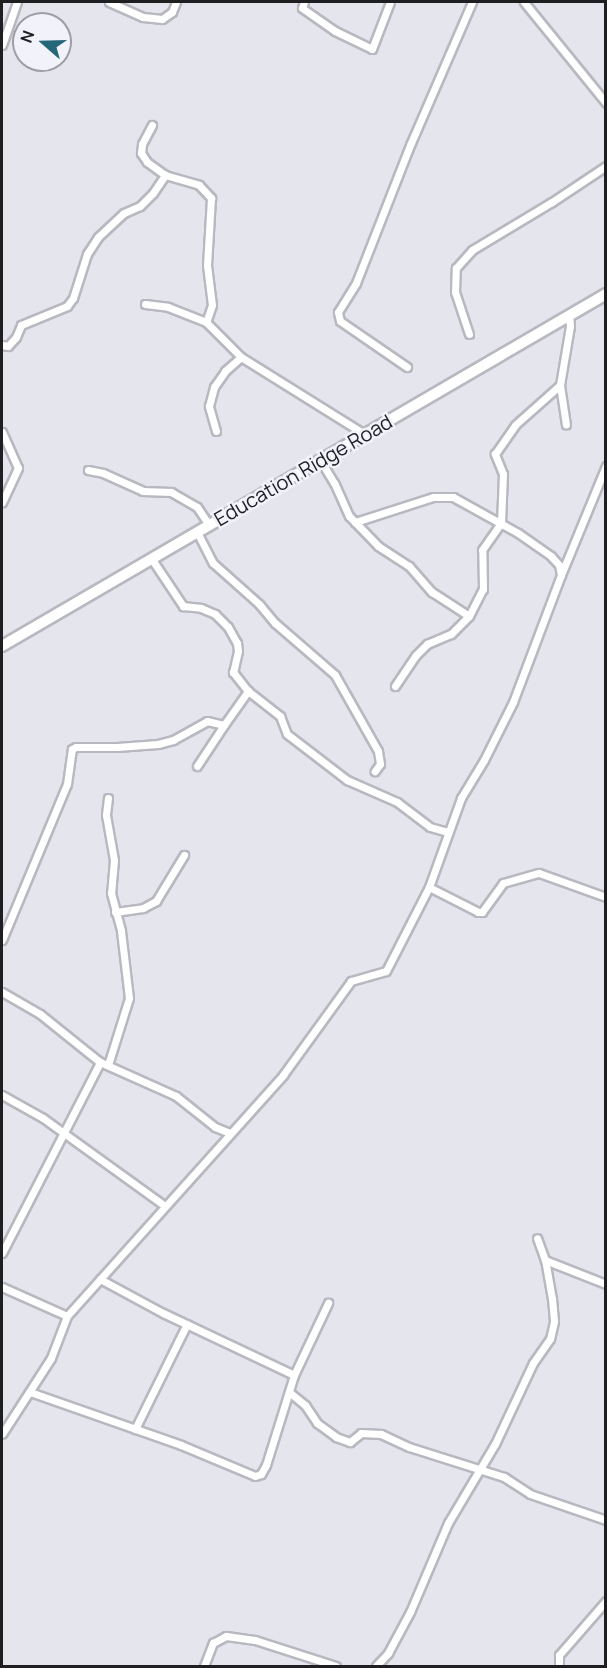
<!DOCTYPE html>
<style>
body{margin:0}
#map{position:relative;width:607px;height:1668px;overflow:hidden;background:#e5e5ed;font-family:Manrope,sans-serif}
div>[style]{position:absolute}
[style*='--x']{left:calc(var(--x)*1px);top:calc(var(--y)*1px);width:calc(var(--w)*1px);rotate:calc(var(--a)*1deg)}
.roads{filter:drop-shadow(2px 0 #b8b8c0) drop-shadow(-2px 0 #b8b8c0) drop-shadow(0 2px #b8b8c0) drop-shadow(0 -2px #b8b8c0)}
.minor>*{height:7px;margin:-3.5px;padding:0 3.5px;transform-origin:3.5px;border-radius:3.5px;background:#fff}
.secondary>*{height:10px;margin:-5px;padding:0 5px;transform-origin:5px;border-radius:5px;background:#fff}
span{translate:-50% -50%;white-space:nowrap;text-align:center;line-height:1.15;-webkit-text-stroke:5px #f2f2fb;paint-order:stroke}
.street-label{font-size:20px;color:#1f1f22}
.frame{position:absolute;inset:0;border:3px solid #1f1f22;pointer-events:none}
.north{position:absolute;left:12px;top:12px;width:60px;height:60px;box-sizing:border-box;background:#f2f2fb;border:2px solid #9e9ea4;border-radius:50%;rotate:290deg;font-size:16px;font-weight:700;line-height:24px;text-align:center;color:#1f1f22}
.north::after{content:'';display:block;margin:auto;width:21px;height:27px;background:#246779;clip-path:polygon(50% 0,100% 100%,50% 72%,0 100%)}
</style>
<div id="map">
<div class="roads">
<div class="minor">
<div style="--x:109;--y:2;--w:37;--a:24"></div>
<div style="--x:143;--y:17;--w:19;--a:6"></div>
<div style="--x:162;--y:19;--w:12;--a:-35"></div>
<div style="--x:172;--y:12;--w:11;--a:-68"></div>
<div style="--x:304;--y:2;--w:6;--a:108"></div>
<div style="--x:302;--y:8;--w:40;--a:34.9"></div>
<div style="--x:335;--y:31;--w:41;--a:25.9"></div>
<div style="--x:372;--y:49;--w:50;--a:-69"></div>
<div style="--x:524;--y:2;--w:130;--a:50.9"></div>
<div style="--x:2;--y:45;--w:46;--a:-70.8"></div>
<div style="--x:152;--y:125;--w:21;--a:118"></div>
<div style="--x:142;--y:144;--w:9;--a:96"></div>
<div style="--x:141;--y:153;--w:11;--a:56"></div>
<div style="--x:147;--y:162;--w:22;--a:36"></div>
<div style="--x:165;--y:175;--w:35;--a:16"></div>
<div style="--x:199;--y:185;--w:18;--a:47"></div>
<div style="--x:211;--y:198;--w:67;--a:93.4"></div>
<div style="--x:207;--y:265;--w:40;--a:82.9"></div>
<div style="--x:212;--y:305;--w:18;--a:109"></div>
<div style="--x:145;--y:304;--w:23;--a:7"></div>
<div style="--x:168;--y:307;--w:41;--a:21.5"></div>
<div style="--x:206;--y:322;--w:49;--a:45"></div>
<div style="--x:241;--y:357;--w:145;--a:32"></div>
<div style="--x:469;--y:334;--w:44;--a:-108.4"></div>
<div style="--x:455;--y:292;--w:24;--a:-88"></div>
<div style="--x:456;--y:268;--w:24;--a:-48"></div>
<div style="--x:472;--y:250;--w:93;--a:-31"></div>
<div style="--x:552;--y:202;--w:65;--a:-33.7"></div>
<div style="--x:2;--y:345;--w:6;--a:9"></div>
<div style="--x:8;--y:346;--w:12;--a:-48"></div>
<div style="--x:16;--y:337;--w:13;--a:-67"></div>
<div style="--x:21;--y:325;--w:50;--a:-22.4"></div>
<div style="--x:67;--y:306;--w:10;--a:-53"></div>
<div style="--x:73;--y:298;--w:46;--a:-72.3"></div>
<div style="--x:87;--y:254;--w:20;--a:-57"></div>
<div style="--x:98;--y:237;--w:35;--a:-43"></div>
<div style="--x:124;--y:213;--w:17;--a:-24"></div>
<div style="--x:140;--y:206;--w:18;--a:-45"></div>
<div style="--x:153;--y:193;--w:22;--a:-56"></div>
<div style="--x:407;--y:367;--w:81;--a:-145.5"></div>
<div style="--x:340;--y:321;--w:9;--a:-103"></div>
<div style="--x:338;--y:312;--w:34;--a:-58"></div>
<div style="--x:356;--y:283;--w:150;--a:-68.6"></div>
<div style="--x:411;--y:143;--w:154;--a:-66.6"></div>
<div style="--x:560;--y:385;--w:40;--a:81.5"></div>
<div style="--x:216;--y:431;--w:26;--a:-106"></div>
<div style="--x:209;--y:406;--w:20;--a:-75"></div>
<div style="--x:214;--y:387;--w:19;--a:-55"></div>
<div style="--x:225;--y:371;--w:21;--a:-41"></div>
<div style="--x:2;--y:432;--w:39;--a:66"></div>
<div style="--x:18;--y:468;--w:38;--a:115"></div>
<div style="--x:88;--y:470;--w:15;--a:11"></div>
<div style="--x:103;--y:473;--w:44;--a:24.2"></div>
<div style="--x:143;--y:491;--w:28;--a:2"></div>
<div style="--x:171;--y:492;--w:30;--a:30"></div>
<div style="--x:197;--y:507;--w:22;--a:56"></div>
<div style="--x:355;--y:522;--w:33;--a:46"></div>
<div style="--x:378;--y:546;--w:37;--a:33"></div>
<div style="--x:409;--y:566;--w:35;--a:49"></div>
<div style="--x:432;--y:592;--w:44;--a:33"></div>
<div style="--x:197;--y:532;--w:35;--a:63"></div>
<div style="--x:213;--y:563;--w:62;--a:41.7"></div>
<div style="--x:259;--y:604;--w:25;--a:50"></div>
<div style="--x:275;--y:623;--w:79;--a:40.9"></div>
<div style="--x:335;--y:675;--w:87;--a:60.5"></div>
<div style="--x:378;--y:751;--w:13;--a:81"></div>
<div style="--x:380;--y:764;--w:9;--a:126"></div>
<div style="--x:151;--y:558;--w:58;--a:56.3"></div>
<div style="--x:183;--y:606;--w:18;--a:6"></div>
<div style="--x:201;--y:608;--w:15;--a:23"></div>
<div style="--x:215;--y:614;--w:18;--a:45"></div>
<div style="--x:228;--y:627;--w:18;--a:61"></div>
<div style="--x:237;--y:643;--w:8;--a:83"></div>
<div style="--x:238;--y:651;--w:22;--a:103"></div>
<div style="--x:233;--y:672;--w:24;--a:52"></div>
<div style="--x:248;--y:691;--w:41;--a:38"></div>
<div style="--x:280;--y:716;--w:19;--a:69"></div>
<div style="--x:287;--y:734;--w:76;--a:37.5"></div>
<div style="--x:347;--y:780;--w:55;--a:23.7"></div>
<div style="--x:397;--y:802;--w:41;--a:37.1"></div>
<div style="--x:430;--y:827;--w:18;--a:16"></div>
<div style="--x:561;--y:575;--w:118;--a:-67.6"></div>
<div style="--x:395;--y:686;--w:37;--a:-56"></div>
<div style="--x:416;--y:655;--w:16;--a:-45"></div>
<div style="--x:427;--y:644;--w:26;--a:-23"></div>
<div style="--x:451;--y:634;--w:25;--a:-45"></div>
<div style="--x:469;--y:616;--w:30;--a:-63"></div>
<div style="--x:483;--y:589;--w:39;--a:-91"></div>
<div style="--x:482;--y:550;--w:33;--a:-55"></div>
<div style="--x:501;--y:523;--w:49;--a:-87.7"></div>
<div style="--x:503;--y:474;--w:22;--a:-112"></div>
<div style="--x:495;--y:454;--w:35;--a:-55"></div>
<div style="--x:515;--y:425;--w:60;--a:-41.6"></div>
<div style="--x:560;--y:385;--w:60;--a:-80.4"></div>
<div style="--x:570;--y:326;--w:11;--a:-95"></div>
<div style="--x:197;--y:766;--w:49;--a:-56.6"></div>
<div style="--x:108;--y:798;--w:17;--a:97"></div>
<div style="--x:106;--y:815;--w:46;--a:79.9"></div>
<div style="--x:114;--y:860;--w:33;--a:95"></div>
<div style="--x:111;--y:893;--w:39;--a:75"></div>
<div style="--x:121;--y:931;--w:67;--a:83.2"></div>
<div style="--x:129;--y:998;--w:70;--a:107.4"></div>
<div style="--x:429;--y:887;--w:55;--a:27"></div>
<div style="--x:478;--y:912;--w:4;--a:0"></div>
<div style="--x:482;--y:912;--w:36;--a:-54"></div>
<div style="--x:503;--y:883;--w:37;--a:-16"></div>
<div style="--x:539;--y:873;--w:71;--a:19.7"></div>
<div style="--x:115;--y:912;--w:28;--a:-8"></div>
<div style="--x:143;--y:908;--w:15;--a:-28"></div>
<div style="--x:156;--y:901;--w:54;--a:-58.7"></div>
<div style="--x:2;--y:940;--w:169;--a:-67.4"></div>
<div style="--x:67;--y:784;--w:35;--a:-82"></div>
<div style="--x:72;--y:749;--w:4;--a:-27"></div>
<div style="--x:76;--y:747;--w:41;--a:0"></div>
<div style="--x:117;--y:747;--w:41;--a:-4.2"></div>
<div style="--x:158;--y:744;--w:16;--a:-15"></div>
<div style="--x:173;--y:740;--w:39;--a:-29"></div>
<div style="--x:207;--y:721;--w:17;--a:13"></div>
<div style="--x:224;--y:725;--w:42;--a:-54.8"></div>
<div style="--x:2;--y:992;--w:44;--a:30.1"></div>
<div style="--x:40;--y:1014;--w:77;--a:38.7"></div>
<div style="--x:100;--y:1062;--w:83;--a:24.1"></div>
<div style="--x:176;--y:1096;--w:50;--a:38.5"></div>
<div style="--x:215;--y:1127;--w:16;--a:22"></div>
<div style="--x:2;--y:1095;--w:47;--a:29.3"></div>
<div style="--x:43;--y:1118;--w:150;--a:35.8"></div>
<div style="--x:2;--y:1253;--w:215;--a:-62.8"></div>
<div style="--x:545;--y:1260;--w:66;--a:21.5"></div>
<div style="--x:100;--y:1279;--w:72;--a:28.4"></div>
<div style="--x:163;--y:1313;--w:145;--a:25.3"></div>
<div style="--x:2;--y:1287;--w:71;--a:24"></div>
<div style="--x:67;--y:1316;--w:45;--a:110.9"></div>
<div style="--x:51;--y:1358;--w:90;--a:122.8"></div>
<div style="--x:67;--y:1316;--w:324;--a:-48.1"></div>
<div style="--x:283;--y:1075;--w:116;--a:-54.1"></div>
<div style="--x:351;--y:981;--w:36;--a:-16"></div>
<div style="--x:386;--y:971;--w:94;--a:-62.9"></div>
<div style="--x:429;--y:887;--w:95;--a:-70.2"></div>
<div style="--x:461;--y:798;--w:44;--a:-58.8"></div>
<div style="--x:484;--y:760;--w:65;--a:-63.4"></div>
<div style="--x:513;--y:702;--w:136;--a:-69.3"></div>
<div style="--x:561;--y:575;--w:10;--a:-101"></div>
<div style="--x:559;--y:565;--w:12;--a:-132"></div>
<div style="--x:551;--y:556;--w:40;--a:-145.1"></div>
<div style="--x:518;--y:533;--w:74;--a:-151"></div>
<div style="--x:453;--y:497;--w:20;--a:180"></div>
<div style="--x:433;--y:497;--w:82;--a:162.2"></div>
<div style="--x:355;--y:522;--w:8;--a:-135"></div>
<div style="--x:349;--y:516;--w:36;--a:-114"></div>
<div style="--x:334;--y:483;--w:27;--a:-121"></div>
<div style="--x:30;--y:1392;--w:160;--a:19.3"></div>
<div style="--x:181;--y:1445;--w:80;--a:22.7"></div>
<div style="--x:255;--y:1476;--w:6;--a:-18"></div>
<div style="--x:261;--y:1474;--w:10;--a:-61"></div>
<div style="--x:266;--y:1465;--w:94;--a:-72.7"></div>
<div style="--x:294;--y:1375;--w:80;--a:-64.7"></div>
<div style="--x:289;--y:1392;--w:21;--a:39"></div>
<div style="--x:305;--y:1405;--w:22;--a:56"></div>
<div style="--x:317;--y:1423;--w:24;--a:36"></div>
<div style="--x:336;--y:1437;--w:15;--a:20"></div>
<div style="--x:350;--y:1442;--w:14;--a:-39"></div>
<div style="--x:361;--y:1433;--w:20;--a:3"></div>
<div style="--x:381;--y:1434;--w:31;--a:25"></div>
<div style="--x:409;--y:1447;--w:100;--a:17.5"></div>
<div style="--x:504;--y:1477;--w:31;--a:33"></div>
<div style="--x:530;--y:1494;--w:80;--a:18.9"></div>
<div style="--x:135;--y:1429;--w:117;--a:-63.7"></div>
<div style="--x:204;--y:1666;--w:25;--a:-69"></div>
<div style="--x:213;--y:1643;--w:15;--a:-28"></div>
<div style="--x:226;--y:1636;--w:29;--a:8"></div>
<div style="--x:255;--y:1640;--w:85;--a:17.8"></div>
<div style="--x:376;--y:1666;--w:18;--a:-47"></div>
<div style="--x:388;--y:1653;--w:47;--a:-61.8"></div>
<div style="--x:410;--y:1612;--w:97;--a:-66.9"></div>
<div style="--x:448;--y:1523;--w:92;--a:-59.3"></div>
<div style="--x:495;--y:1444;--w:89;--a:-64.9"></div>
<div style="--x:533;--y:1363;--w:29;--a:-55"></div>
<div style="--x:550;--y:1339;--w:18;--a:-77"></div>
<div style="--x:554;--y:1321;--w:22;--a:-95"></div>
<div style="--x:552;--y:1299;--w:40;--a:-100"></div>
<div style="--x:545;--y:1260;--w:23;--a:-110"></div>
<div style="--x:559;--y:1666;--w:11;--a:-90"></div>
<div style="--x:559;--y:1655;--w:72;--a:-49"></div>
</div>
<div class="secondary">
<div style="--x:2;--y:646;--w:699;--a:-30.23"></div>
</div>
</div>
<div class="street-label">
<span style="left:303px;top:470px;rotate:-30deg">Education Ridge Road</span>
</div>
<div class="frame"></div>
<div class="north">N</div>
</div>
